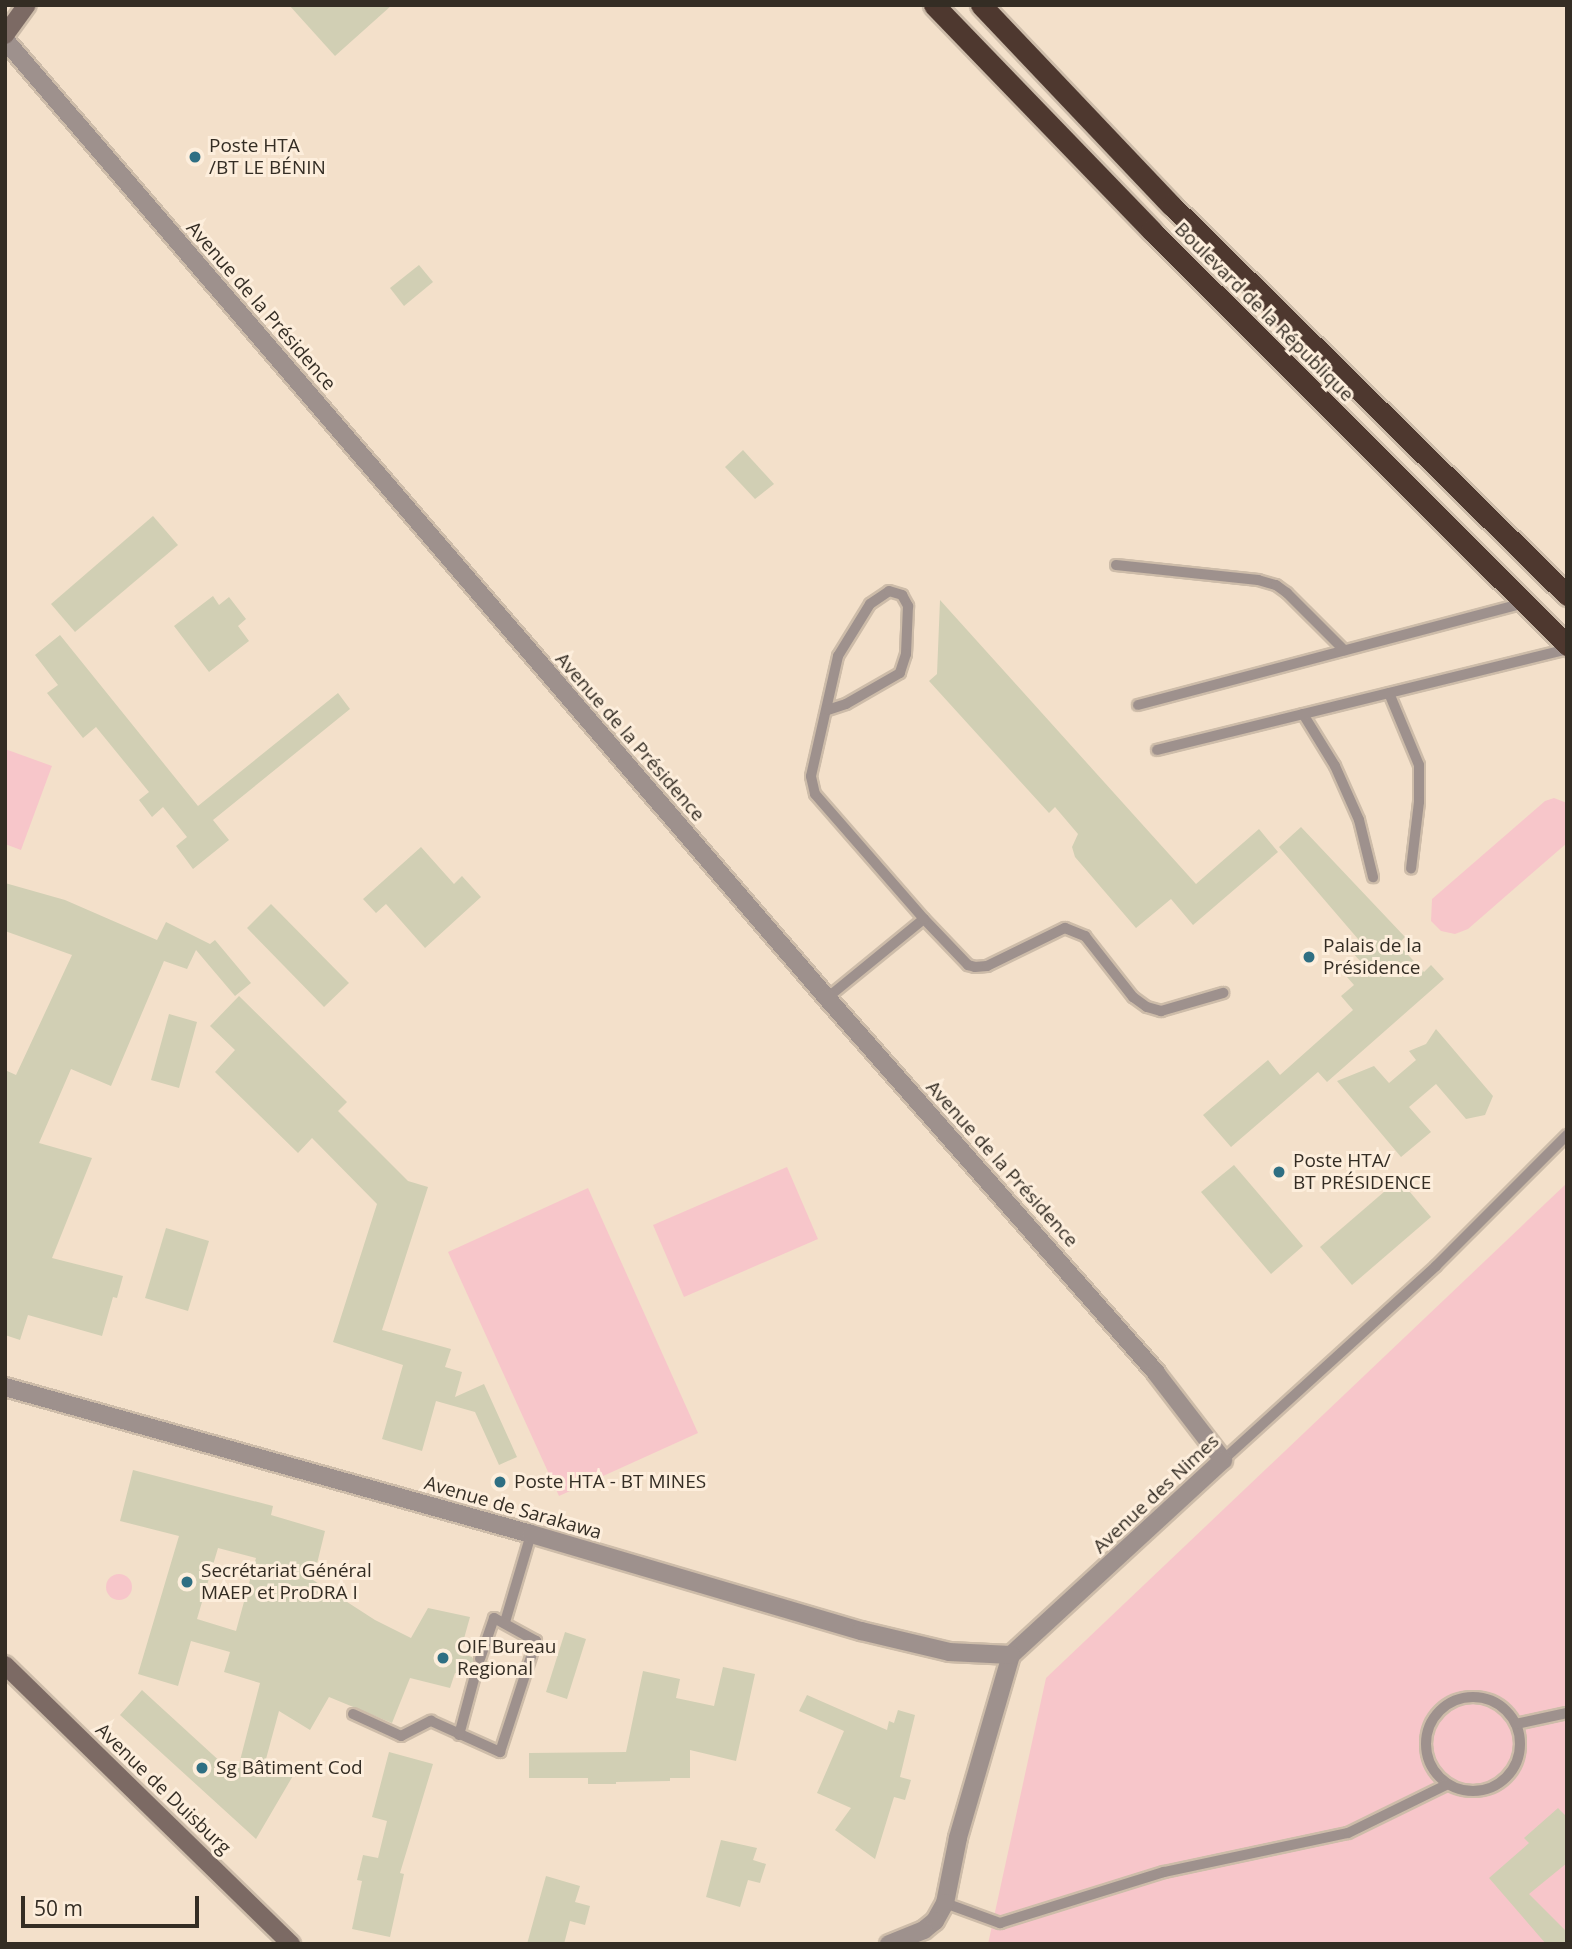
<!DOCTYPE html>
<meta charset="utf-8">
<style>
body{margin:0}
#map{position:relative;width:1572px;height:1949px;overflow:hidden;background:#f3e0ca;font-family:"Open Sans",sans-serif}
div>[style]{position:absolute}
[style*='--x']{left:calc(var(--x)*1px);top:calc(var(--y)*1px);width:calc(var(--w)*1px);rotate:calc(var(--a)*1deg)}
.green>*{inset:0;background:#f7c6ca}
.round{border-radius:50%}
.building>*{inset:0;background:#d1cfb4}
.roads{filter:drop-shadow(2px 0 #cdbca9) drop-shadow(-2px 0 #cdbca9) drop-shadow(0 2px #cdbca9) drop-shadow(0 -2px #cdbca9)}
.lane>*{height:10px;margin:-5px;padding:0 5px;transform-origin:5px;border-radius:5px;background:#9e918d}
.lane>.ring{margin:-5px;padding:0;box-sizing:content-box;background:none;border:10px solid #9e918d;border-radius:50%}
.street>*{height:18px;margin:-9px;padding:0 9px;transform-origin:9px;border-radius:9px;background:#9e918d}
.secondary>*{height:18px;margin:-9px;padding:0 9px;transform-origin:9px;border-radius:9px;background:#7c6a64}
.highway>*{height:21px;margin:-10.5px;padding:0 10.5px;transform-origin:10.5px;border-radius:10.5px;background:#4e382f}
.dots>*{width:19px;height:19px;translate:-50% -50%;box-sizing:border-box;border:4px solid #fdeedc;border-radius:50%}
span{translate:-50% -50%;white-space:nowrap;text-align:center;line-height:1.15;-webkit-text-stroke:6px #fdeedc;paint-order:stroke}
.poi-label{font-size:19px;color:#342d24}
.left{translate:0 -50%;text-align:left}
.street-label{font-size:19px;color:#342d24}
.frame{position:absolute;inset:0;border:7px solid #342d24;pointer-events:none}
.scale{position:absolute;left:21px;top:1896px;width:178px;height:32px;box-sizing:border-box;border:4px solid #342d24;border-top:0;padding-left:9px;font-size:21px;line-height:24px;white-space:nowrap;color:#342d24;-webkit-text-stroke:5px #fdeedc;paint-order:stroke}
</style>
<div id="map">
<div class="green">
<div style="clip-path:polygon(5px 749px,52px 766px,21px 850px,5px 844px)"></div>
<div style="clip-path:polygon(1554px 798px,1567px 803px,1567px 843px,1468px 929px,1455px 934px,1441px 931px,1431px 921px,1432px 899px,1545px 801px)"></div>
<div style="clip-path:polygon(787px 1167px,818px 1239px,684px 1297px,653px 1225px)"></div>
<div style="clip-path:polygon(1567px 1183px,1567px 1944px,988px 1944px,1046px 1678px)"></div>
<div style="clip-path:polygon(588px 1188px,698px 1433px,559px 1496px,448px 1252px)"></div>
<div class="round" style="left:106px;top:1574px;width:26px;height:26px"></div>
</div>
<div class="building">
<div style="clip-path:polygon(289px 5px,392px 5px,335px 56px)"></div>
<div style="clip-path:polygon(419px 265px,433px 282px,404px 306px,390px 288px)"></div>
<div style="clip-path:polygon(743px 450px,774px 484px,755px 499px,725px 467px)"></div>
<div style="clip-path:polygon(153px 516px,178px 545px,75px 632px,51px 604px)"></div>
<div style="clip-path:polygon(213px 596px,219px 605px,229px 597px,246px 619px,238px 626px,249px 641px,209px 672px,174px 626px)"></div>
<div style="clip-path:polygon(940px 600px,1196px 884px,1259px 829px,1278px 852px,1193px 925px,1171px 899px,1136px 928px,1075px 857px,1072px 847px,1078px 834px,1055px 807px,1049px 813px,929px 681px,937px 674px)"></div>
<div style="clip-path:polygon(60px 635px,198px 806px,338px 693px,350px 709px,213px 820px,229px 840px,193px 869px,176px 846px,187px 837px,163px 807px,152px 817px,139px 800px,149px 792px,96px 727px,83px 738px,47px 693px,58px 685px,35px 655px)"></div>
<div style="clip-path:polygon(1301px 827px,1405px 937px,1398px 944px,1424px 972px,1431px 965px,1444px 979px,1327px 1082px,1318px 1072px,1231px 1147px,1203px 1115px,1268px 1060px,1280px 1075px,1353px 1010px,1341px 996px,1354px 985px,1347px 977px,1363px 964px,1348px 948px,1358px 939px,1279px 847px)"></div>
<div style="clip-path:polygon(421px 847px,454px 884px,462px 876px,481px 897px,425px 948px,386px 904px,376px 913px,363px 899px)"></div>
<div style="clip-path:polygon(5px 883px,65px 900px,157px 940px,166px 922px,210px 944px,215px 940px,251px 983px,235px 996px,196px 950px,187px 969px,164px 961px,111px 1086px,71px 1069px,39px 1143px,92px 1158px,52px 1258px,123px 1276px,117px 1298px,113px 1297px,102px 1336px,28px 1315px,20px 1340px,5px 1335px,5px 1070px,16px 1075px,72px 955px,5px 931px)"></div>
<div style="clip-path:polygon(271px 904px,349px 983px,324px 1007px,247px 928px)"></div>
<div style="clip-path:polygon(239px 996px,347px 1102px,338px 1111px,408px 1181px,428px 1187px,382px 1330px,451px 1349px,445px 1367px,462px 1372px,455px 1397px,484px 1384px,517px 1457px,499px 1465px,475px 1412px,436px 1401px,422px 1451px,382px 1439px,403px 1365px,333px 1342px,377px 1204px,312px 1138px,298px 1153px,215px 1072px,235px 1050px,210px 1026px)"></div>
<div style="clip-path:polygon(169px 1014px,197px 1022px,179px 1088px,151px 1080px)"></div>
<div style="clip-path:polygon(1436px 1029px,1493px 1096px,1485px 1115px,1466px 1119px,1436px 1084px,1409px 1107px,1431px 1132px,1401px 1157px,1337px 1081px,1374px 1066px,1389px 1083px,1416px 1060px,1409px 1051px,1426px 1044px)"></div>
<div style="clip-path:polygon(1234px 1165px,1303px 1246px,1271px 1274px,1201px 1192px)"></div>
<div style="clip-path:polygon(1399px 1179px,1431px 1217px,1352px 1285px,1320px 1247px)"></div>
<div style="clip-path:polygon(166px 1228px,209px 1241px,188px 1311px,145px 1298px)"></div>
<div style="clip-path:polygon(evenodd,133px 1470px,273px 1506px,271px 1515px,325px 1531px,313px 1580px,375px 1620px,411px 1638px,428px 1608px,470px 1617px,460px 1653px,472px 1657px,478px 1667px,488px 1661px,492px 1662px,487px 1682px,482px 1681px,475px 1671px,467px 1677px,455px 1673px,450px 1688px,410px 1678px,392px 1723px,329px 1697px,310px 1730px,279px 1711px,266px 1759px,294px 1774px,256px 1839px,120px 1715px,142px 1690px,236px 1776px,260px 1683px,224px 1672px,230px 1652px,191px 1641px,178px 1686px,138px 1674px,179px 1536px,120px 1521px,133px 1470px,218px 1548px,256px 1558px,236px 1631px,197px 1619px,218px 1548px)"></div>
<div style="clip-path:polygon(565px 1632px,586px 1639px,567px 1699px,546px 1692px)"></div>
<div style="clip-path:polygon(723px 1667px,755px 1674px,736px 1761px,690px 1750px,690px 1778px,670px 1778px,670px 1781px,616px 1782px,616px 1784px,588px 1784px,588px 1778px,529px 1778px,529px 1753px,626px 1752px,643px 1671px,680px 1679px,676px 1698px,714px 1706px)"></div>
<div style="clip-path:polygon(807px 1695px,887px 1730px,889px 1721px,894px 1723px,898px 1710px,915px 1715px,900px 1777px,911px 1780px,905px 1800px,894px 1797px,875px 1859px,835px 1830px,851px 1808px,817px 1793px,844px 1731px,799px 1711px)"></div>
<div style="clip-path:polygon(389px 1752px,433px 1764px,400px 1873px,404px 1874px,390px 1937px,352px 1929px,362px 1881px,357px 1880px,363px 1855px,378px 1858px,387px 1821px,372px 1817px)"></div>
<div style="clip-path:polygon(1558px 1808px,1567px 1817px,1567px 1863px,1529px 1894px,1567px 1932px,1567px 1944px,1546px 1944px,1489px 1878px,1529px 1843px,1524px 1838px)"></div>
<div style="clip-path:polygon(721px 1840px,757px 1848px,753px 1860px,766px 1864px,760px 1883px,748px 1880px,740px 1907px,706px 1897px)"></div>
<div style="clip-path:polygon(546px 1876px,580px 1886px,575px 1902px,590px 1906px,585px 1925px,570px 1921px,564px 1944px,527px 1944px)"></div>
</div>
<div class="roads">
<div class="lane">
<div style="--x:1116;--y:565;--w:143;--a:6"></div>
<div style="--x:1258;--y:580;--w:19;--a:16"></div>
<div style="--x:1276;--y:585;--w:14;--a:36"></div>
<div style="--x:1287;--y:593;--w:81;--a:45"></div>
<div style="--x:1389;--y:693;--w:78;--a:67.4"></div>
<div style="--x:1419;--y:765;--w:37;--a:90"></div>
<div style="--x:1419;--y:802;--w:67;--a:96.8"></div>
<div style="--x:1138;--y:705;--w:399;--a:-14.8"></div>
<div style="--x:1303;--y:714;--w:61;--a:58.4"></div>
<div style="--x:1335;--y:766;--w:59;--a:66"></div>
<div style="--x:1359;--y:820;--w:59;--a:76.2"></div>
<div style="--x:1157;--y:750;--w:422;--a:-13.8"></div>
<div style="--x:924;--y:919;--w:64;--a:46.3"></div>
<div style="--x:968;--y:965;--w:7;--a:16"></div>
<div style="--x:975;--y:967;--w:12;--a:-5"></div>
<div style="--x:987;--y:966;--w:87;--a:-26"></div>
<div style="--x:1065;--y:928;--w:22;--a:22"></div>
<div style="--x:1085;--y:936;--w:78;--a:51.8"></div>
<div style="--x:1133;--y:997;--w:17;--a:36"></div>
<div style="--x:1147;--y:1007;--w:15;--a:16"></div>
<div style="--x:1161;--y:1011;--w:65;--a:-16.2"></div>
<div style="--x:827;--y:998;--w:125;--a:-39.2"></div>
<div style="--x:924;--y:919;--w:166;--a:-131.1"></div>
<div style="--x:815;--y:794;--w:18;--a:-103"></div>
<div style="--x:811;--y:776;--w:123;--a:-77.3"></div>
<div style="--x:838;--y:656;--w:61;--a:-58.4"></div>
<div style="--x:870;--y:604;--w:23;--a:-34"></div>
<div style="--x:889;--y:591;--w:14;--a:17"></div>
<div style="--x:902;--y:595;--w:13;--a:61"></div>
<div style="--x:908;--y:606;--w:48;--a:92.4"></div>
<div style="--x:906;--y:654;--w:20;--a:108"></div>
<div style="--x:900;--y:673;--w:62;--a:150.1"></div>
<div style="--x:846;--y:704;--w:19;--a:162"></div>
<div style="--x:1223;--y:1460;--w:288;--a:-42.3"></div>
<div style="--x:1436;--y:1266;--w:185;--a:-45"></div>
<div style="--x:505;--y:1622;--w:92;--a:-73.5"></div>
<div class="ring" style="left:1426px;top:1697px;width:84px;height:84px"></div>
<div style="--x:353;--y:1714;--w:53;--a:24.6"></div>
<div style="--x:401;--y:1736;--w:34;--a:-27"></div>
<div style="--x:431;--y:1721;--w:76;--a:24.2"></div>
<div style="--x:500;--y:1752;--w:117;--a:-72"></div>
<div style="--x:536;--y:1641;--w:48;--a:-151.3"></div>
<div style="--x:494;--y:1618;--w:43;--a:108.9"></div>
<div style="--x:1516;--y:1724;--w:52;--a:-12.2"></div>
<div style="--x:459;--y:1735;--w:58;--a:-75"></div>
<div style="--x:945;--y:1903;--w:59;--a:20"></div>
<div style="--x:1000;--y:1923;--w:172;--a:-17.3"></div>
<div style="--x:1164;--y:1872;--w:188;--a:-12"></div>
<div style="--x:1348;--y:1833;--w:111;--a:-26.1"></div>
</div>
<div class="street">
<div style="--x:5;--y:40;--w:1262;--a:49.37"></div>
<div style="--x:827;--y:998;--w:499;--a:48.7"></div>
<div style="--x:1156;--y:1373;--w:110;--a:52.4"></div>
<div style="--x:1223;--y:1460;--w:288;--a:137.4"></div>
<div style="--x:1011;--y:1655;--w:191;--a:106.2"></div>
<div style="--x:958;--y:1838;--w:66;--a:101.3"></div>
<div style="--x:945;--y:1903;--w:21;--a:119"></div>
<div style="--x:935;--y:1921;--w:14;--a:141"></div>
<div style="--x:924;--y:1930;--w:38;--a:158"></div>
<div style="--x:5;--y:1387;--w:546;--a:15.61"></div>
<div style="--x:531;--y:1534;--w:344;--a:16.4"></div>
<div style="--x:861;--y:1631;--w:90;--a:13.4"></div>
<div style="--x:949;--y:1652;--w:62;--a:2.8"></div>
</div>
<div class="secondary">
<div style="--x:5;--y:35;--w:37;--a:-54"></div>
<div style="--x:5;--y:1665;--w:400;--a:44.3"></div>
</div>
<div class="highway">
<div style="--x:934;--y:5;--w:313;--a:46"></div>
<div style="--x:1151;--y:230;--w:588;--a:44.93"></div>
<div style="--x:981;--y:5;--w:276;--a:46.5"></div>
<div style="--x:1171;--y:205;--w:556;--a:44.56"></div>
</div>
</div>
<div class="dots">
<div style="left:195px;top:157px;background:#2f6f83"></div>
<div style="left:1309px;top:957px;background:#2f6f83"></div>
<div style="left:1279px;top:1172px;background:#2f6f83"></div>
<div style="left:500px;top:1482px;background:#2f6f83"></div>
<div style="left:187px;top:1582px;background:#2f6f83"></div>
<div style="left:443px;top:1658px;background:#2f6f83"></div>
<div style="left:202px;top:1768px;background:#2f6f83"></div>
</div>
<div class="poi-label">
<span class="left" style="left:209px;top:157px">Poste HTA<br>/BT LE BÉNIN</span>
<span class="left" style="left:1323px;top:957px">Palais de la<br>Présidence</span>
<span class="left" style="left:1293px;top:1172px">Poste HTA/<br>BT PRÉSIDENCE</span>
<span class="left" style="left:514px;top:1482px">Poste HTA - BT MINES</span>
<span class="left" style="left:201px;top:1582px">Secrétariat Général<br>MAEP et ProDRA I</span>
<span class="left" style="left:457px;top:1658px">OIF Bureau<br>Regional</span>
<span class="left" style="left:216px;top:1768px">Sg Bâtiment Cod</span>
</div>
<div class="street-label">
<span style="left:261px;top:306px;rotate:49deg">Avenue de la Présidence</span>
<span style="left:1264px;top:312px;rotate:45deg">Boulevard de la République</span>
<span style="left:630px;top:737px;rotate:49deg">Avenue de la Présidence</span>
<span style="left:1002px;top:1164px;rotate:48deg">Avenue de la Présidence</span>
<span style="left:1156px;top:1494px;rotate:-43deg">Avenue des Nimes</span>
<span style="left:513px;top:1508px;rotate:16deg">Avenue de Sarakawa</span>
<span style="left:163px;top:1789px;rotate:44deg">Avenue de Duisburg</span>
</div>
<div class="frame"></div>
<div class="scale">50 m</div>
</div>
